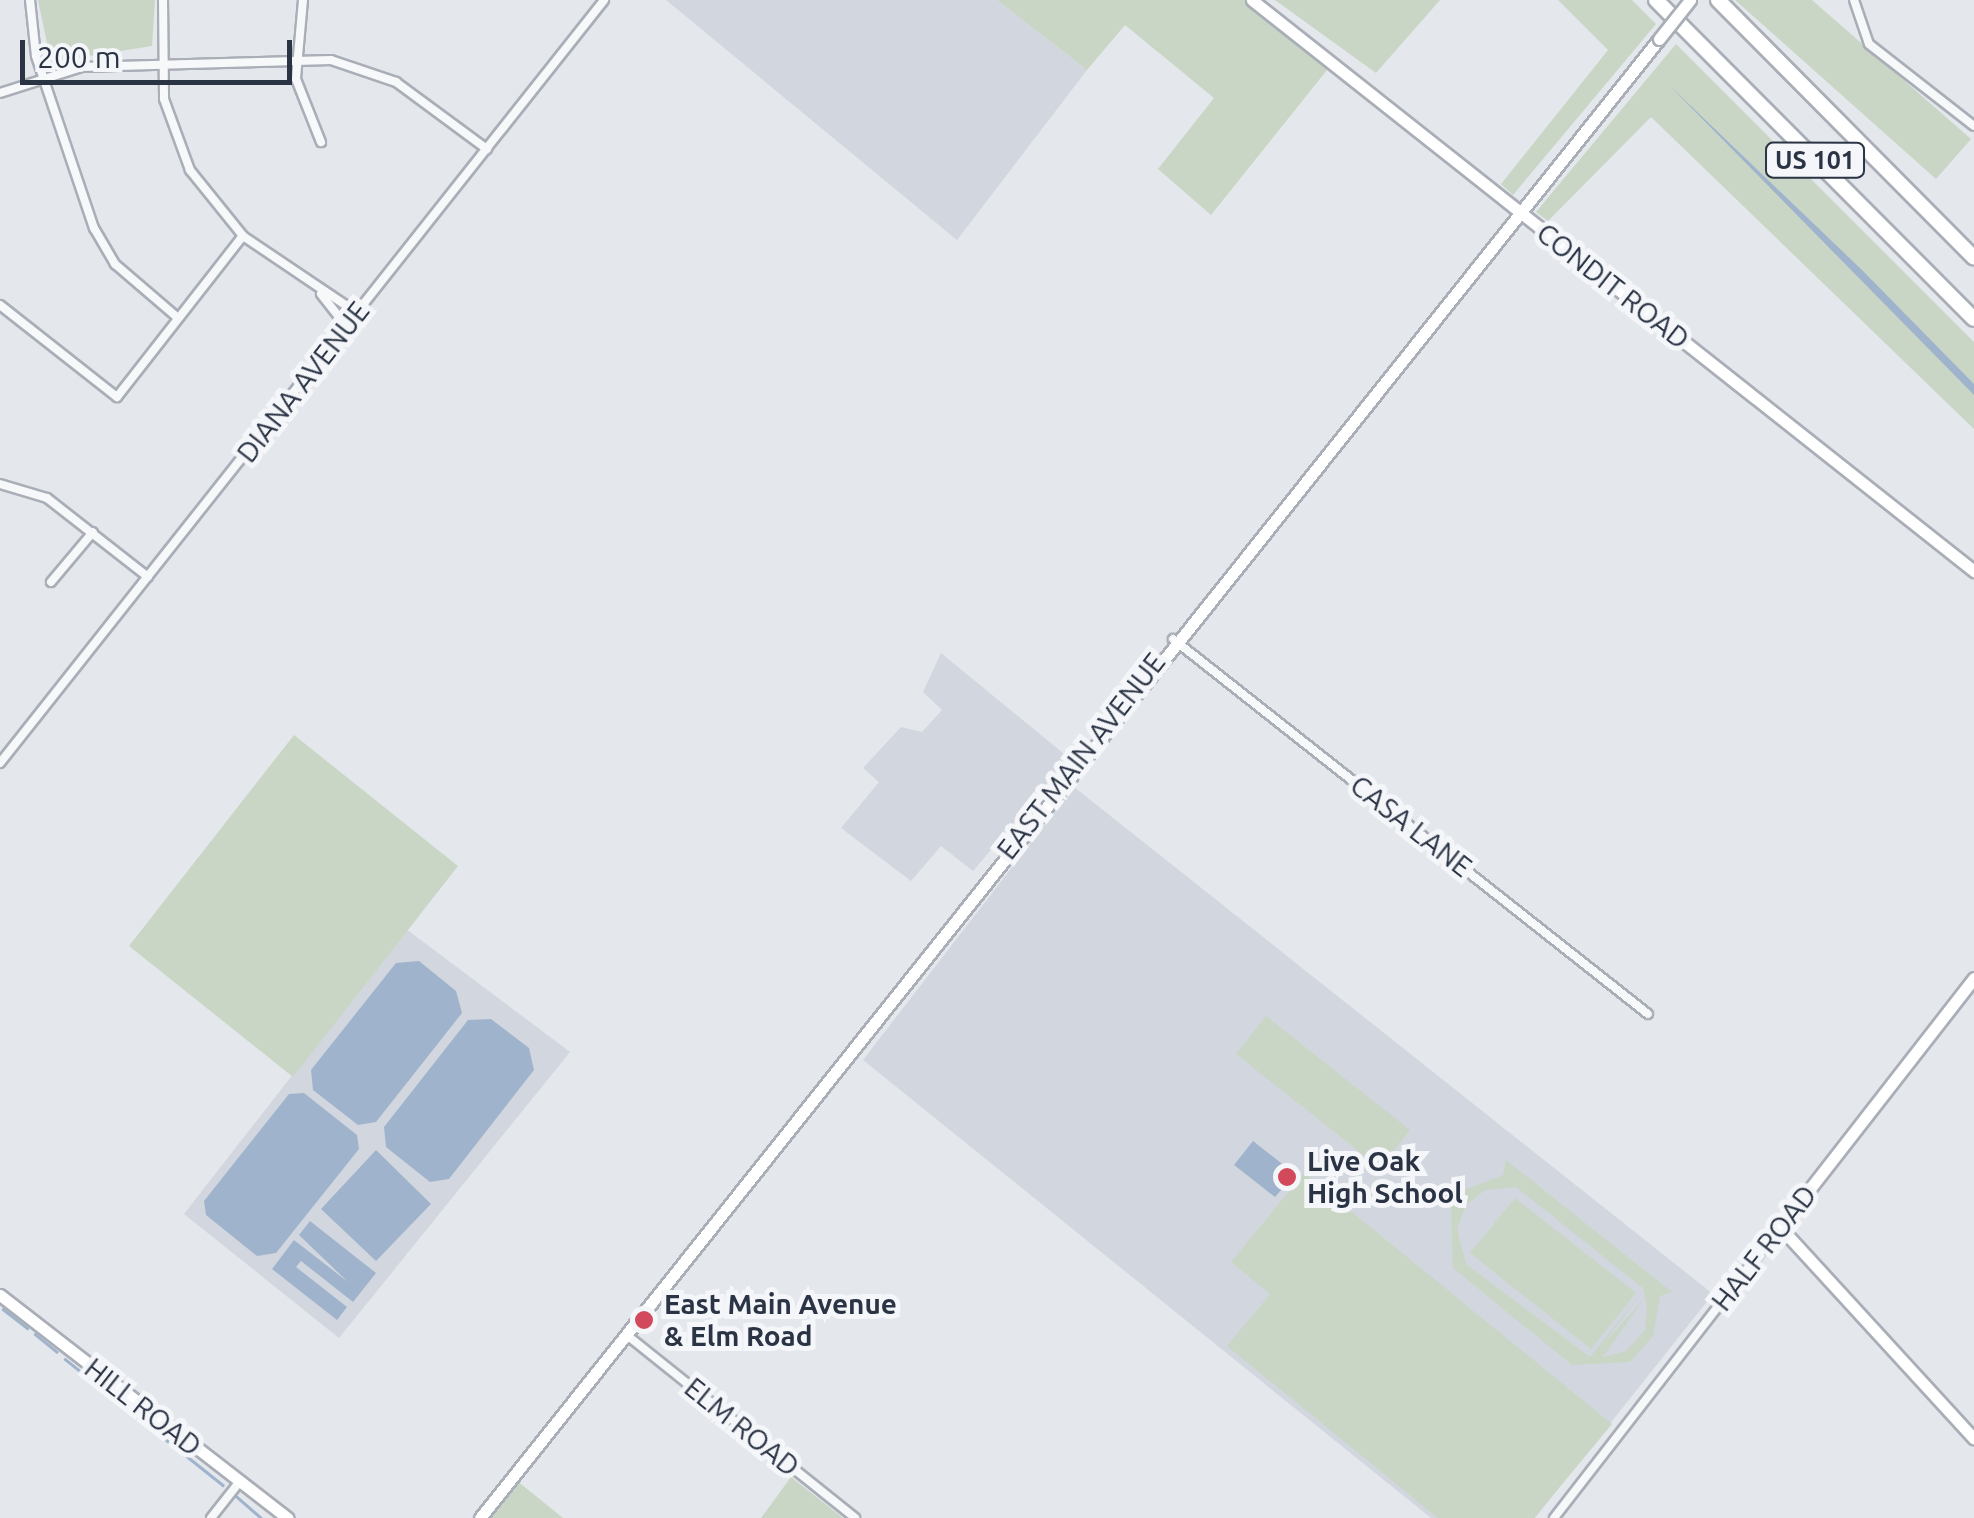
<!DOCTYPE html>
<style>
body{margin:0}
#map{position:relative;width:1974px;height:1518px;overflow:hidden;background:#e4e7ec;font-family:Ubuntu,sans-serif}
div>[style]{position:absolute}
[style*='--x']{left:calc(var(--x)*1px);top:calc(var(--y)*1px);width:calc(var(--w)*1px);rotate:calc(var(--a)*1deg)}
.built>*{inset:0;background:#d2d6de}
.green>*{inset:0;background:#c9d6c5}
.water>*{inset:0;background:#9fb4cc}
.stream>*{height:2.5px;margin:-1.25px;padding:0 1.25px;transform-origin:1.25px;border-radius:1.25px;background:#9fb4cc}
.roads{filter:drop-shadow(2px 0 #a9aeb7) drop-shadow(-2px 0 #a9aeb7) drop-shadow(0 2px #a9aeb7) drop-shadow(0 -2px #a9aeb7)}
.street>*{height:8px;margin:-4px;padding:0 4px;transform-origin:4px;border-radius:4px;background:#f7f8fa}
.secondary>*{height:11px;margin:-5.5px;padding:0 5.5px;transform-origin:5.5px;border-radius:5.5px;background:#fff}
.highway>*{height:14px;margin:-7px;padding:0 7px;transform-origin:7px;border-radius:7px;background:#fff}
.bridges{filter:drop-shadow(2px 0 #a9aeb7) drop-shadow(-2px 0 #a9aeb7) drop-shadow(0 2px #a9aeb7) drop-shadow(0 -2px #a9aeb7)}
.secondary-bridge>*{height:11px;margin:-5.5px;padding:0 5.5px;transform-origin:5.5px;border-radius:5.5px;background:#fff}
.dots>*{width:28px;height:28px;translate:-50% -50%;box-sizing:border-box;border:5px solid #f4f6f9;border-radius:50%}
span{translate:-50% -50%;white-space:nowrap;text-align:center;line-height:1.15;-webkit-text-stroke:10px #f4f6f9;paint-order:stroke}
.shield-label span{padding:2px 8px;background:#f4f6f9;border:2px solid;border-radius:8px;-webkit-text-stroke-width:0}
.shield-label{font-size:25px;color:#2b3445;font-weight:700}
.street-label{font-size:28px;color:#2b3445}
.poi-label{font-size:28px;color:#2b3445;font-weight:700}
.left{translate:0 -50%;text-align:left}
.scale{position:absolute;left:20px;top:40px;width:272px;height:45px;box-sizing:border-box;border:5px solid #2b3445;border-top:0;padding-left:12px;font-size:30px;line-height:35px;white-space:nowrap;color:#2b3445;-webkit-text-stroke:8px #f4f6f9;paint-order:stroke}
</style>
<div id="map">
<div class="built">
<div style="clip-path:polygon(666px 0,997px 0,1087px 70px,957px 240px)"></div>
<div style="clip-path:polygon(941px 653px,1069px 758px,973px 871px,941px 846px,911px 881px,841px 828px,879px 782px,863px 768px,901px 727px,922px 732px,942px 710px,923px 692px)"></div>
<div style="clip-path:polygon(1074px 787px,1713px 1294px,1535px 1518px,1431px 1518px,863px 1060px)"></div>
<div style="clip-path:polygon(406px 929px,570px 1052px,339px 1338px,184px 1214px)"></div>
</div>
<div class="green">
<div style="clip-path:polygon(38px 0,155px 0,152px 46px,51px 62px)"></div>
<div style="clip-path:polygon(997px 0,1250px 0,1331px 65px,1211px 215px,1158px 169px,1214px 98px,1125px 25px,1087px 70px)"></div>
<div style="clip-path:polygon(1275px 0,1440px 0,1376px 73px)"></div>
<div style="clip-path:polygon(1558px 0,1632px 0,1656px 24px,1513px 195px,1501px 184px,1608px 50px)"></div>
<div style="clip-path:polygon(1735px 0,1812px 0,1971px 139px,1936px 179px)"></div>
<div style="clip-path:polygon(1676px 44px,1974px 342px,1974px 429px,1651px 117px,1548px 221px,1536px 212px)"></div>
<div style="clip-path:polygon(294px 735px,458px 866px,293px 1077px,129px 946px)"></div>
<div style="clip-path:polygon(1266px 1016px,1410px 1130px,1380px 1168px,1236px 1054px)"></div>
<div style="clip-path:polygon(evenodd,1506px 1160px,1672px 1292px,1660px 1296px,1653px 1336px,1630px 1362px,1572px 1365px,1453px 1268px,1451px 1207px,1462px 1191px,1503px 1175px,1506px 1160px,1516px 1187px,1643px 1288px,1647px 1308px,1645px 1330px,1626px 1351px,1603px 1357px,1643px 1300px,1602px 1346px,1639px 1296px,1590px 1357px,1466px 1264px,1457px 1229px,1466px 1205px,1485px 1190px,1516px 1187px)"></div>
<div style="clip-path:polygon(1304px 1173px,1612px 1424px,1534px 1518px,1438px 1518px,1227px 1346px,1270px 1294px,1231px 1262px)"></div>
<div style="clip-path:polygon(1515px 1198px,1636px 1293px,1591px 1349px,1470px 1253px)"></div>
<div style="clip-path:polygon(791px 1477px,843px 1518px,761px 1518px)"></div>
<div style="clip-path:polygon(516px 1480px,563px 1518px,485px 1518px)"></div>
</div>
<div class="water">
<div style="clip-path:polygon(1668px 84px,1862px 270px,1974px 384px,1974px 395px)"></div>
<div style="clip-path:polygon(419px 961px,456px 991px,462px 1013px,376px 1122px,358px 1125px,313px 1090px,311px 1070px,396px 963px)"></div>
<div style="clip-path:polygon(491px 1019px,529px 1048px,534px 1070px,449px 1179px,430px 1182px,386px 1147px,384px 1127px,468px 1020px)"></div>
<div style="clip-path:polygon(304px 1093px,357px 1135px,359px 1149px,276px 1253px,257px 1256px,206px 1215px,204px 1201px,289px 1094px)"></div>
<div style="clip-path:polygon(1253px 1141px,1295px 1174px,1275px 1197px,1234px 1165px)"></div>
<div style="clip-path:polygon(376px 1150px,431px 1204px,376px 1261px,321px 1209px)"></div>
<div style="clip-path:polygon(310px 1221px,376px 1273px,353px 1302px,301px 1261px,296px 1267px,347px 1307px,337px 1320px,272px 1269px,294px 1240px,348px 1282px,299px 1235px)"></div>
</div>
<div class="stream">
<div style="--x:3;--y:1309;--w:31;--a:38"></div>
<div style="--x:35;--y:1334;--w:28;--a:39"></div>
<div style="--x:65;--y:1359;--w:202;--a:38.6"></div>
<div style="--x:236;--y:1496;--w:33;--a:41"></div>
</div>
<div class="roads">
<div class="street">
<div style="--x:30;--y:0;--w:56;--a:83.9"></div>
<div style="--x:36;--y:56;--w:182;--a:71.4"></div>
<div style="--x:94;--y:228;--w:42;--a:59.7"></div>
<div style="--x:115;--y:264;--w:83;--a:40.6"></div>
<div style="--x:163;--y:0;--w:99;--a:89.4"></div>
<div style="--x:164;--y:99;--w:76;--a:69.9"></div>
<div style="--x:190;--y:170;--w:85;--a:51.2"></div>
<div style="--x:243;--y:236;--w:138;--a:34"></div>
<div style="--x:303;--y:0;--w:79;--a:95.1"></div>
<div style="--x:296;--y:79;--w:68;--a:68.4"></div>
<div style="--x:1854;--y:0;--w:46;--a:71.2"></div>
<div style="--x:1869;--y:44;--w:133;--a:38"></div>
<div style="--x:0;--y:93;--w:86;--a:-17.6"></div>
<div style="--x:82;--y:67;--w:249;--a:-1.6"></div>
<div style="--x:331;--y:60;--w:69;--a:18.7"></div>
<div style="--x:396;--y:82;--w:113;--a:36.4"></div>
<div style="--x:321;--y:294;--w:42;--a:51.8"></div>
<div style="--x:0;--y:305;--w:149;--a:38.2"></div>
<div style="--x:117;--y:397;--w:204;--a:-52"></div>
<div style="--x:0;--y:484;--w:49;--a:16.6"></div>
<div style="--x:47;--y:498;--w:128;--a:38"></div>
<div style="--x:51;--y:582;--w:65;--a:-50"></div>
<div style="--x:1173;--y:639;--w:605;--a:38.29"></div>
<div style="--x:0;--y:763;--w:973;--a:-51.63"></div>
<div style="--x:628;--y:1336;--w:291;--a:38.7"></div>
<div style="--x:211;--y:1518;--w:48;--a:-51.7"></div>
<div style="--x:1554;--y:1518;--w:368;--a:-52.2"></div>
</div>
<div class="secondary">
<div style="--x:1252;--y:0;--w:921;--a:38.34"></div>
<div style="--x:1974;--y:978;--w:316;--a:127.9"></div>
<div style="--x:1780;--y:1227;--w:287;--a:47.5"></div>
<div style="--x:0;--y:1295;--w:364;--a:37.8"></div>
<div style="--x:480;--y:1518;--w:1891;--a:-51.44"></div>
</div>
<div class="highway">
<div style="--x:1656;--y:0;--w:450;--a:45.1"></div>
<div style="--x:1718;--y:0;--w:363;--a:45.2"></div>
</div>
</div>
<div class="bridges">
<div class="secondary-bridge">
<div style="--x:1659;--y:39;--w:50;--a:-51.5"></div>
</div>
</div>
<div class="dots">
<div style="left:1287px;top:1177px;background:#d1495b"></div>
<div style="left:644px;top:1320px;background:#d1495b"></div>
</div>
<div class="shield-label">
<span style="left:1815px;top:160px">US 101</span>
</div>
<div class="street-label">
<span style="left:1613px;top:286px;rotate:38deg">CONDIT ROAD</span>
<span style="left:303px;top:382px;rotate:-52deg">DIANA AVENUE</span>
<span style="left:1081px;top:756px;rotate:-52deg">EAST MAIN AVENUE</span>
<span style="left:1411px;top:826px;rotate:38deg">CASA LANE</span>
<span style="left:1764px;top:1248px;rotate:-52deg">HALF ROAD</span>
<span style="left:143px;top:1407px;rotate:38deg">HILL ROAD</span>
<span style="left:742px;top:1427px;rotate:39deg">ELM ROAD</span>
</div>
<div class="poi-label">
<span class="left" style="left:1307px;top:1177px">Live Oak<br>High School</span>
<span class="left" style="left:664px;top:1320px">East Main Avenue<br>&amp; Elm Road</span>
</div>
<div class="scale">200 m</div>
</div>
